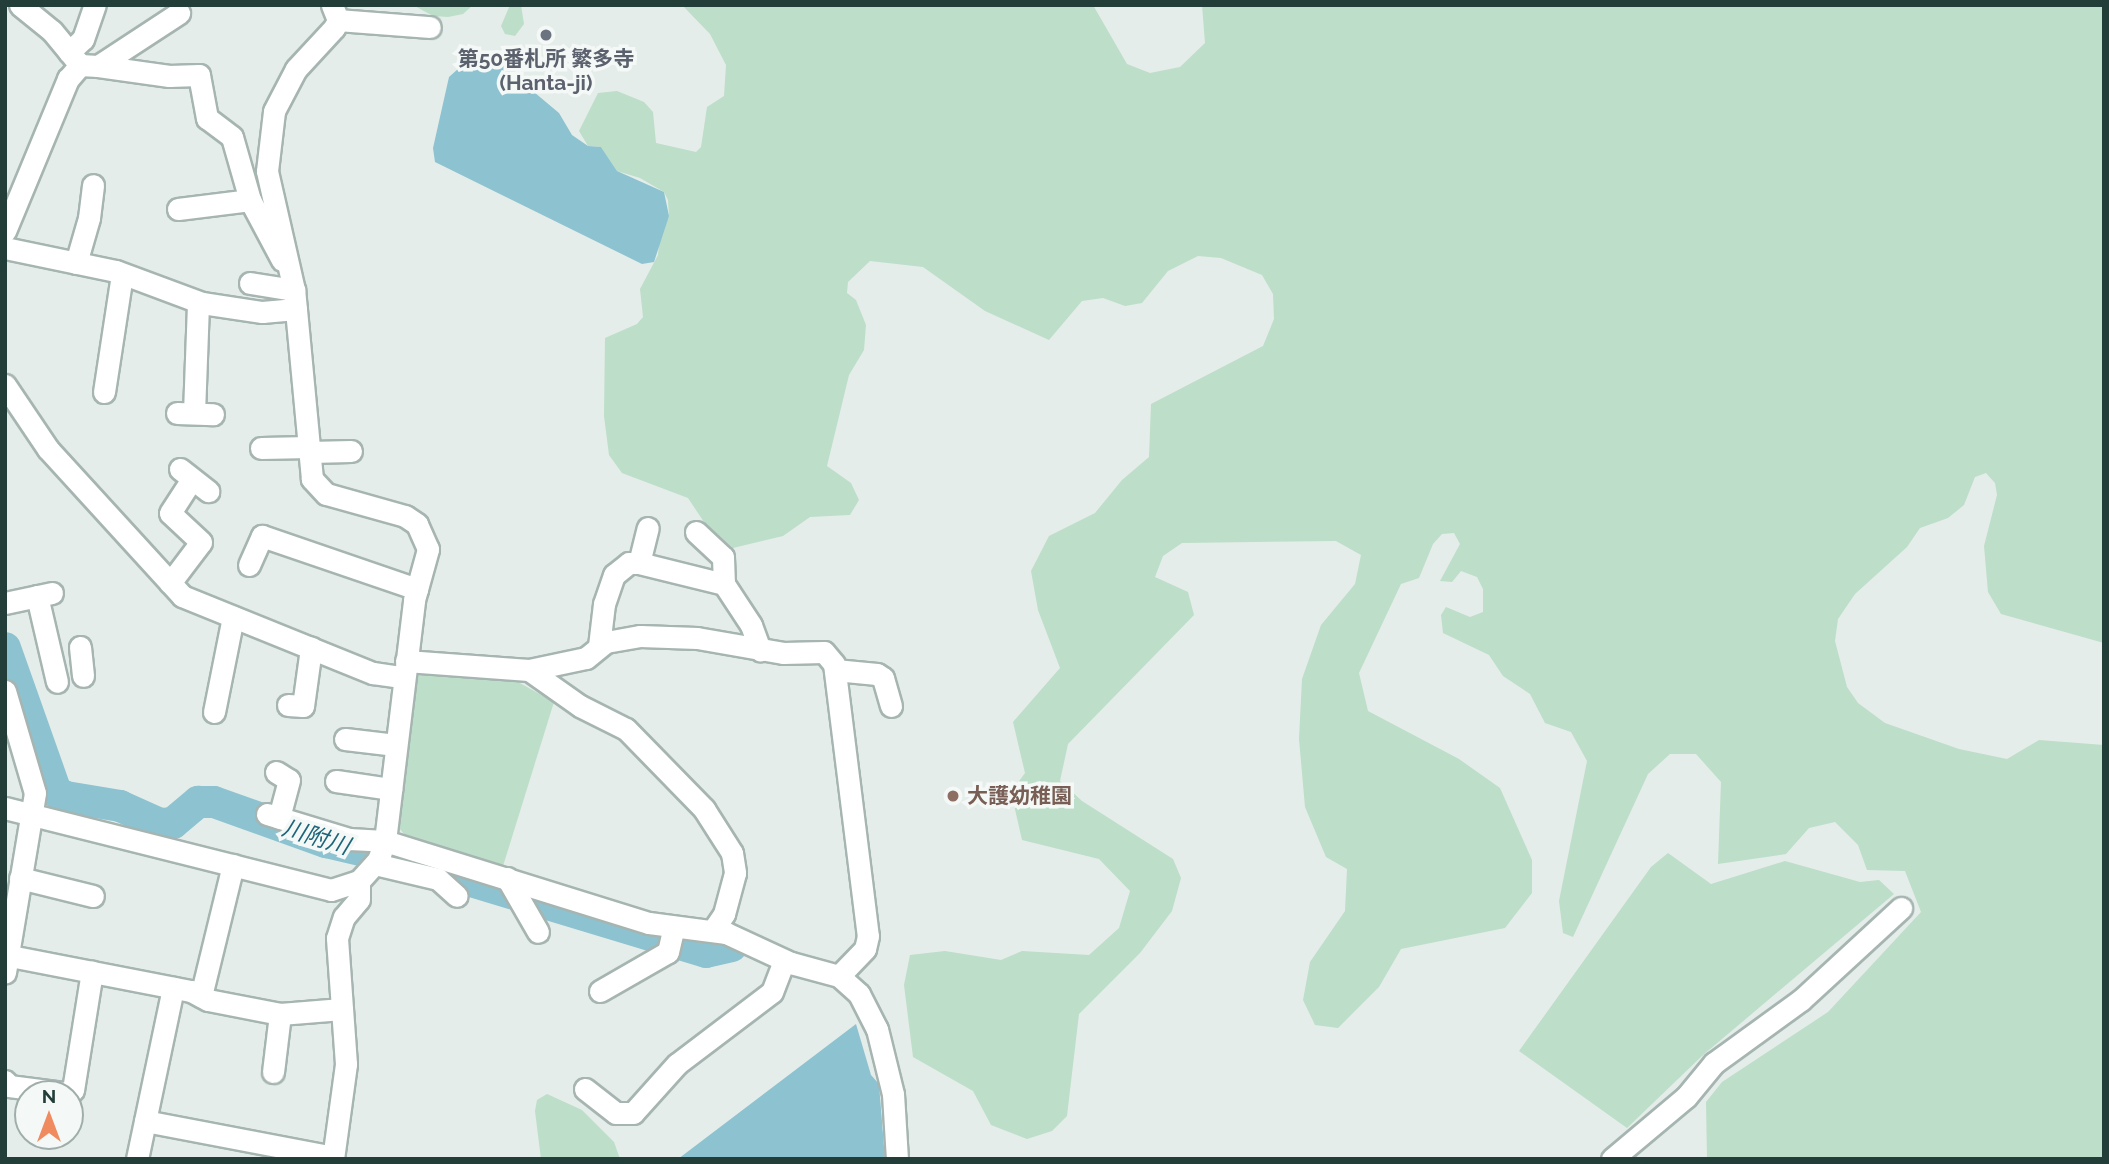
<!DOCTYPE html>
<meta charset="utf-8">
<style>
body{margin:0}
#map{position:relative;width:2109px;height:1164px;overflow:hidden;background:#e4ede9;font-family:Raleway,"Noto Sans JP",sans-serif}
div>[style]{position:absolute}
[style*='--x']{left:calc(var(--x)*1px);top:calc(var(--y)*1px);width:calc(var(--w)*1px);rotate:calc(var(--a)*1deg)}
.green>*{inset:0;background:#bddec8}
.water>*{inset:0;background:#8dc2d1}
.river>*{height:32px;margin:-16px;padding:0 16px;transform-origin:16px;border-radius:16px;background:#8dc2d1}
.roads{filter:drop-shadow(2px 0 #a6b5b1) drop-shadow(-2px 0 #a6b5b1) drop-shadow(0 2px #a6b5b1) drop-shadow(0 -2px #a6b5b1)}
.minor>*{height:21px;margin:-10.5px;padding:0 10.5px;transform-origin:10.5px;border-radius:10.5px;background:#fff}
.dots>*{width:19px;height:19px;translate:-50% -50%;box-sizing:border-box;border:4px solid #f4f9f7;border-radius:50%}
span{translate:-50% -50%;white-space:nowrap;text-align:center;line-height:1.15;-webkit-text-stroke:7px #f4f9f7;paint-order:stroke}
.worship-label{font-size:21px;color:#5b616d;font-weight:700}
.education-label{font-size:21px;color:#785e54;font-weight:700}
.left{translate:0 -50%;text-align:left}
.water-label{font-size:23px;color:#1e657a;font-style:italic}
.frame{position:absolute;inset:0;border:7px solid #233e39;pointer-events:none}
.north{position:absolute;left:14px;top:1080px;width:70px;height:70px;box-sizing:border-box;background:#f4f9f7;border:2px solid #a0aeab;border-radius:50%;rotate:0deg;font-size:19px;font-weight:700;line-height:28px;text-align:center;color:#233e39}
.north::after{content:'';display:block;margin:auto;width:24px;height:32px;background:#f08b5f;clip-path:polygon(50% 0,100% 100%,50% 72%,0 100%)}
</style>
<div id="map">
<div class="green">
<div style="clip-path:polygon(413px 5px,473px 5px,463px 14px,448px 17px,433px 16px)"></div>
<div style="clip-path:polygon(510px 5px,521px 5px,524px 24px,515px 36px,505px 34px,501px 26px)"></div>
<div style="clip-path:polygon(682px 5px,1093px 5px,1127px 64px,1150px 73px,1180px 67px,1205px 43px,1202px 5px,2104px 5px,2104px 643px,2001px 614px,1988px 592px,1984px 546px,1997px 495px,1995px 483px,1986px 473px,1975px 477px,1964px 505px,1948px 518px,1920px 528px,1907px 547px,1855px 594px,1838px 619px,1835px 641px,1847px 687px,1858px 703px,1885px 723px,1959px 749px,2007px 759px,2039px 740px,2104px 745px,2104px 1159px,1707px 1159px,1706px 1102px,1722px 1082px,1828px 1012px,1921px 912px,1905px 871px,1867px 870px,1858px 845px,1835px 822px,1809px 828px,1786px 854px,1718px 864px,1721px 782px,1696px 754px,1670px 754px,1648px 774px,1573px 937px,1563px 933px,1559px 901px,1587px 761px,1571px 732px,1545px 723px,1530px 694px,1503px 676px,1489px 655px,1443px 633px,1441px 615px,1446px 607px,1470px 617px,1483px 612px,1483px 589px,1477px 577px,1461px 571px,1452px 582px,1440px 581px,1460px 544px,1454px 533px,1442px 534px,1433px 544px,1419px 578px,1401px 584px,1359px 673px,1368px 711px,1459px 759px,1500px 788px,1532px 860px,1532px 893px,1505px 928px,1401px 949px,1379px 987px,1338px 1028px,1315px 1025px,1303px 1000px,1310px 962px,1345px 911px,1347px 869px,1326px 857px,1305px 807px,1299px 739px,1302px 679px,1321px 625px,1355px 584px,1361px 555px,1336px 541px,1182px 543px,1163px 556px,1155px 577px,1188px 592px,1194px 615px,1068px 744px,1060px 781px,1082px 801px,1173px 859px,1181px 878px,1172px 911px,1140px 953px,1079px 1014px,1067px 1116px,1052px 1131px,1027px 1139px,991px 1125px,973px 1091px,913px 1057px,904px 985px,910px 955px,945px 951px,1001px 960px,1022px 951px,1089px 955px,1119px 928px,1130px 891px,1099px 859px,1022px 840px,1011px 792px,1025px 773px,1013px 722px,1060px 668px,1038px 610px,1031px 571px,1049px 536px,1095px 513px,1122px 480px,1149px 457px,1151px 404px,1263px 346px,1274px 319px,1273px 294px,1262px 275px,1221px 258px,1198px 256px,1168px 271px,1142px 303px,1125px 306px,1103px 298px,1082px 301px,1049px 340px,985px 311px,923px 267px,870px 261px,848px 282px,847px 293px,856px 300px,866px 325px,864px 350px,849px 375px,827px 466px,851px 483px,859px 500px,850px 515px,810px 517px,783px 536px,733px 548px,704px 522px,688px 498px,622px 473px,609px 455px,604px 416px,605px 338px,637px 324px,643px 317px,640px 289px,658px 255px,660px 232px,669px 216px,668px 200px,664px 192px,640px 178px,617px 171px,601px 147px,588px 146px,579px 131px,598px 93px,617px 91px,644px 102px,653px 112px,656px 143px,696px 152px,701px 147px,707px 107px,724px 96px,726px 65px,710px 34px)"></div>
<div style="clip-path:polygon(417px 672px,518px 682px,554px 702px,503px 866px,406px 836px,398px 827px)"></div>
<div style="clip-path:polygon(1668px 853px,1711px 884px,1785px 861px,1860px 882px,1879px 880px,1894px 894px,1703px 1055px,1627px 1128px,1519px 1051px,1651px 867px)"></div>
<div style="clip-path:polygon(547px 1094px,582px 1110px,614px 1142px,620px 1159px,541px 1159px,535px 1111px,537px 1100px)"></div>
</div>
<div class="water">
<div style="clip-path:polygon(506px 57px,522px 82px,559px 113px,572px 135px,588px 146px,601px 147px,617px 171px,664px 192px,669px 216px,654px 262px,642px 264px,435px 162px,433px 148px,449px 77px,468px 60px)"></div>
<div style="clip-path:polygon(856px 1024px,871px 1075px,879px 1084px,885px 1159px,678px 1159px)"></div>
</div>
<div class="river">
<div style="--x:5;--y:648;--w:153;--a:70.5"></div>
<div style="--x:56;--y:792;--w:11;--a:27"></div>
<div style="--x:66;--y:797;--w:55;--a:9.5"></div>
<div style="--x:120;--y:806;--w:44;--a:24.2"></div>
<div style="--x:160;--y:824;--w:13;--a:-4"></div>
<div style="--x:173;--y:823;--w:33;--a:-40"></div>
<div style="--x:198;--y:802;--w:16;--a:0"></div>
<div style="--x:214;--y:802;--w:119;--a:19.7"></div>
<div style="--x:326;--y:842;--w:71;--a:13.1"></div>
<div style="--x:395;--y:858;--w:325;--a:16.8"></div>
<div style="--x:706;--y:952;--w:26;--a:-13"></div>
</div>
<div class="roads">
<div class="minor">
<div style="--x:20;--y:5;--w:41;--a:39.1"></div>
<div style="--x:52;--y:31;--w:44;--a:50.5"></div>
<div style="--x:80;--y:65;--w:18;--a:3"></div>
<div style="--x:98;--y:66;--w:97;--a:-33.2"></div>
<div style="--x:338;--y:20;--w:92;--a:4.4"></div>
<div style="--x:69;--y:52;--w:19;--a:-43"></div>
<div style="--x:83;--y:39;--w:36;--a:-71"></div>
<div style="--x:98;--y:66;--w:72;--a:8"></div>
<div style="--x:169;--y:76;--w:30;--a:-2"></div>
<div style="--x:199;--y:75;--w:44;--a:79.5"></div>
<div style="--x:207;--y:118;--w:31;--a:37"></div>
<div style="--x:232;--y:137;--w:66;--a:74.1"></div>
<div style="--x:250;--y:200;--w:68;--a:61.9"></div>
<div style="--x:178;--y:209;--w:73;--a:-7.1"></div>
<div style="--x:5;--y:231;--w:165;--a:-67.5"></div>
<div style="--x:68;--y:79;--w:18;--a:-49"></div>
<div style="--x:5;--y:248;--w:113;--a:11.7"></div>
<div style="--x:116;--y:271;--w:92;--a:20.4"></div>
<div style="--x:202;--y:303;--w:61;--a:8.5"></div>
<div style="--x:262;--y:312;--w:34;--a:-5"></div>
<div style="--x:76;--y:263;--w:47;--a:-73.9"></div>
<div style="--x:89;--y:218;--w:33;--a:-83"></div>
<div style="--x:250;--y:283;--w:45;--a:9"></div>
<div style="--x:5;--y:385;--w:77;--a:56.1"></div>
<div style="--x:48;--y:449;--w:199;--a:47.6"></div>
<div style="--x:182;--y:596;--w:206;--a:22"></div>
<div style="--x:373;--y:673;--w:29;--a:8"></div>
<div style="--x:104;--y:392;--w:119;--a:-81.3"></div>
<div style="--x:177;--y:413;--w:36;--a:2"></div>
<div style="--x:194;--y:413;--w:110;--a:-87.9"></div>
<div style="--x:261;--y:448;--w:49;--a:-1.2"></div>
<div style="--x:310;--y:452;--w:41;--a:-1.4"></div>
<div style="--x:180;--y:469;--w:36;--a:38"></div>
<div style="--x:696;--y:532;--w:37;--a:43"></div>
<div style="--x:723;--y:557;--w:27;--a:88"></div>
<div style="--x:639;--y:563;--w:36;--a:-76"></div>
<div style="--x:249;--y:565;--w:32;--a:-66"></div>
<div style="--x:262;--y:536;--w:164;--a:18.9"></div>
<div style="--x:170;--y:583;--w:51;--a:-52.9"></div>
<div style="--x:201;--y:542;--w:42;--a:-136.9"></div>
<div style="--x:170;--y:513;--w:40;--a:-57.1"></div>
<div style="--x:37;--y:596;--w:88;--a:76.9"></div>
<div style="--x:5;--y:603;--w:48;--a:-12"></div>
<div style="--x:599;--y:646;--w:42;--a:-83.2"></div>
<div style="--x:604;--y:604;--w:31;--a:-71"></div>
<div style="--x:614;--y:575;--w:19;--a:-39"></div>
<div style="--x:629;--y:563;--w:10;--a:0"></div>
<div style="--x:639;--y:563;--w:88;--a:13.9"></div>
<div style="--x:724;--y:584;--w:49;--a:56.6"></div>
<div style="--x:751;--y:625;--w:27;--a:70"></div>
<div style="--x:80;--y:647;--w:29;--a:84"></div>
<div style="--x:406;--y:661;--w:123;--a:4.2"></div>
<div style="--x:529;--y:670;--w:58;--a:-11.9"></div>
<div style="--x:586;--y:658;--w:26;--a:-39"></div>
<div style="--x:606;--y:642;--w:35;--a:-10"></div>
<div style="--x:640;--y:636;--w:57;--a:2"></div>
<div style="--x:697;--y:638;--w:87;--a:9.9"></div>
<div style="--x:783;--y:653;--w:41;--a:-1.4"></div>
<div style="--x:824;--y:652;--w:16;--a:50"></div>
<div style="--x:834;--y:664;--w:274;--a:82.9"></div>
<div style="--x:868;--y:936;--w:13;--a:103"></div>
<div style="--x:865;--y:949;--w:37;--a:134"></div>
<div style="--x:529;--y:670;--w:62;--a:35.2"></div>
<div style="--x:580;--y:706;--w:51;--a:26.6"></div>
<div style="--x:626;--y:729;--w:112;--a:45.7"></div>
<div style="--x:704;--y:809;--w:52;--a:57.5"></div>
<div style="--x:732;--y:853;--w:20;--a:81"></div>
<div style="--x:735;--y:873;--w:42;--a:105"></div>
<div style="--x:724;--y:914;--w:18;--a:124"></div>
<div style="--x:835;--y:670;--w:42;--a:5.4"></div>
<div style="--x:877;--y:674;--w:7;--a:34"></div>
<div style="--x:883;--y:678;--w:29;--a:74"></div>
<div style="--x:5;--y:691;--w:106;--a:73.6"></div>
<div style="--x:35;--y:793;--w:182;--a:99.5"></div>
<div style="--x:288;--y:705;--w:15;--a:4"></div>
<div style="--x:303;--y:706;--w:59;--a:-82.1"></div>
<div style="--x:214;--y:712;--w:97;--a:-78.7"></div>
<div style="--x:345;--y:739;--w:51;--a:6.7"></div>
<div style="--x:276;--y:772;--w:15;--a:32"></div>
<div style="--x:289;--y:780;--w:39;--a:105"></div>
<div style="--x:336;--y:781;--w:56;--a:8.3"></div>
<div style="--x:5;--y:808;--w:336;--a:14.1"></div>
<div style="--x:331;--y:890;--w:29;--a:-18"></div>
<div style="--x:359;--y:881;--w:28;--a:-48"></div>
<div style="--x:378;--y:860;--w:20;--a:-70"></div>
<div style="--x:385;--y:841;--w:243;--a:-83.1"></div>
<div style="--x:414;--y:600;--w:53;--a:-74.6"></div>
<div style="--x:428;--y:549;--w:27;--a:-114"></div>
<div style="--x:417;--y:524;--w:14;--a:-146"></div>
<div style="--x:405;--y:516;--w:82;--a:-164.4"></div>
<div style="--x:326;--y:494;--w:21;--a:-133"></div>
<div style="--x:312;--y:479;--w:190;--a:-95.4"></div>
<div style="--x:294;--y:290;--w:122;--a:-102.8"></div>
<div style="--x:267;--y:171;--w:60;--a:-83.3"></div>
<div style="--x:274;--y:111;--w:47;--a:-62.4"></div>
<div style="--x:296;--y:69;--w:56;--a:-47.2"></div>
<div style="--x:334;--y:28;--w:9;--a:-63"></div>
<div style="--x:338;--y:20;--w:16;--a:-112"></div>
<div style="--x:267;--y:814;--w:86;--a:17"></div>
<div style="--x:349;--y:839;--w:36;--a:3"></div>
<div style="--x:385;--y:841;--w:276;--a:17.3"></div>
<div style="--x:649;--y:923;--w:78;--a:7.4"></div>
<div style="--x:726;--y:933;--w:72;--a:24.8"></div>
<div style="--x:791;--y:963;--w:50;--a:15.2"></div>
<div style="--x:839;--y:976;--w:27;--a:42"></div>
<div style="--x:859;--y:994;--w:39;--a:63"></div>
<div style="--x:877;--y:1029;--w:67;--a:76.2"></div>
<div style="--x:893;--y:1094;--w:65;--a:86.5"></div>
<div style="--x:375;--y:864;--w:65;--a:13.4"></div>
<div style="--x:438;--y:879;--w:25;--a:42"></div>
<div style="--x:20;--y:878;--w:75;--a:13.9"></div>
<div style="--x:507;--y:878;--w:62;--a:60.1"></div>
<div style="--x:5;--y:955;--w:189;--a:11"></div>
<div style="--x:191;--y:991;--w:19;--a:28"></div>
<div style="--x:208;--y:1000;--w:73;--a:11"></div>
<div style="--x:280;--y:1014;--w:62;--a:-4.6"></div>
<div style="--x:600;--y:991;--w:78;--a:-29.8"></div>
<div style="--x:668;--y:952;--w:26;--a:-77"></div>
<div style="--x:201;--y:996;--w:135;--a:-76.3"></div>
<div style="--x:273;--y:1072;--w:58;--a:-83.1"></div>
<div style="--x:5;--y:1081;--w:6;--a:51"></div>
<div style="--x:9;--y:1086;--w:55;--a:7.3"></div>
<div style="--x:64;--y:1093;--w:9;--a:-18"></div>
<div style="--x:73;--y:1090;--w:120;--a:-80.9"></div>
<div style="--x:585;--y:1089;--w:39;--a:38"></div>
<div style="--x:616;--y:1113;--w:17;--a:0"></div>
<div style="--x:633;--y:1113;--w:66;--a:-48.1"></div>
<div style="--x:677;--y:1064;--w:119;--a:-37.2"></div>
<div style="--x:772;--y:992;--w:34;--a:-69"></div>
<div style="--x:145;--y:1121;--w:191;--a:10.8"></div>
<div style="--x:137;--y:1159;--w:175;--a:-78.1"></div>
<div style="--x:333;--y:1159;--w:96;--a:-82.2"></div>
<div style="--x:346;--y:1064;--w:126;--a:-94.1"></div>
<div style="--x:337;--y:938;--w:22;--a:-72"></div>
<div style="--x:344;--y:917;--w:23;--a:-50"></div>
<div style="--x:359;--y:899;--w:18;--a:-90"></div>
<div style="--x:1612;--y:1159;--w:97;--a:-40"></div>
<div style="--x:1686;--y:1097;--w:44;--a:-50.5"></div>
<div style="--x:1714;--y:1063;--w:107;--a:-35.9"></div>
<div style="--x:1801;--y:1000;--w:136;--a:-42.6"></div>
</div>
</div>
<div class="dots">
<div style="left:546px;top:35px;background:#6b7280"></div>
<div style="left:953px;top:796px;background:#8d6e63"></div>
</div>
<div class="worship-label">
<span style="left:546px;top:71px">第50番札所 繁多寺<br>(Hanta-ji)</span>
</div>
<div class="education-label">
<span class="left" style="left:967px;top:796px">大護幼稚園</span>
</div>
<div class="water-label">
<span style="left:316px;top:837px;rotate:17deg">川附川</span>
</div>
<div class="frame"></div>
<div class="north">N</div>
</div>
